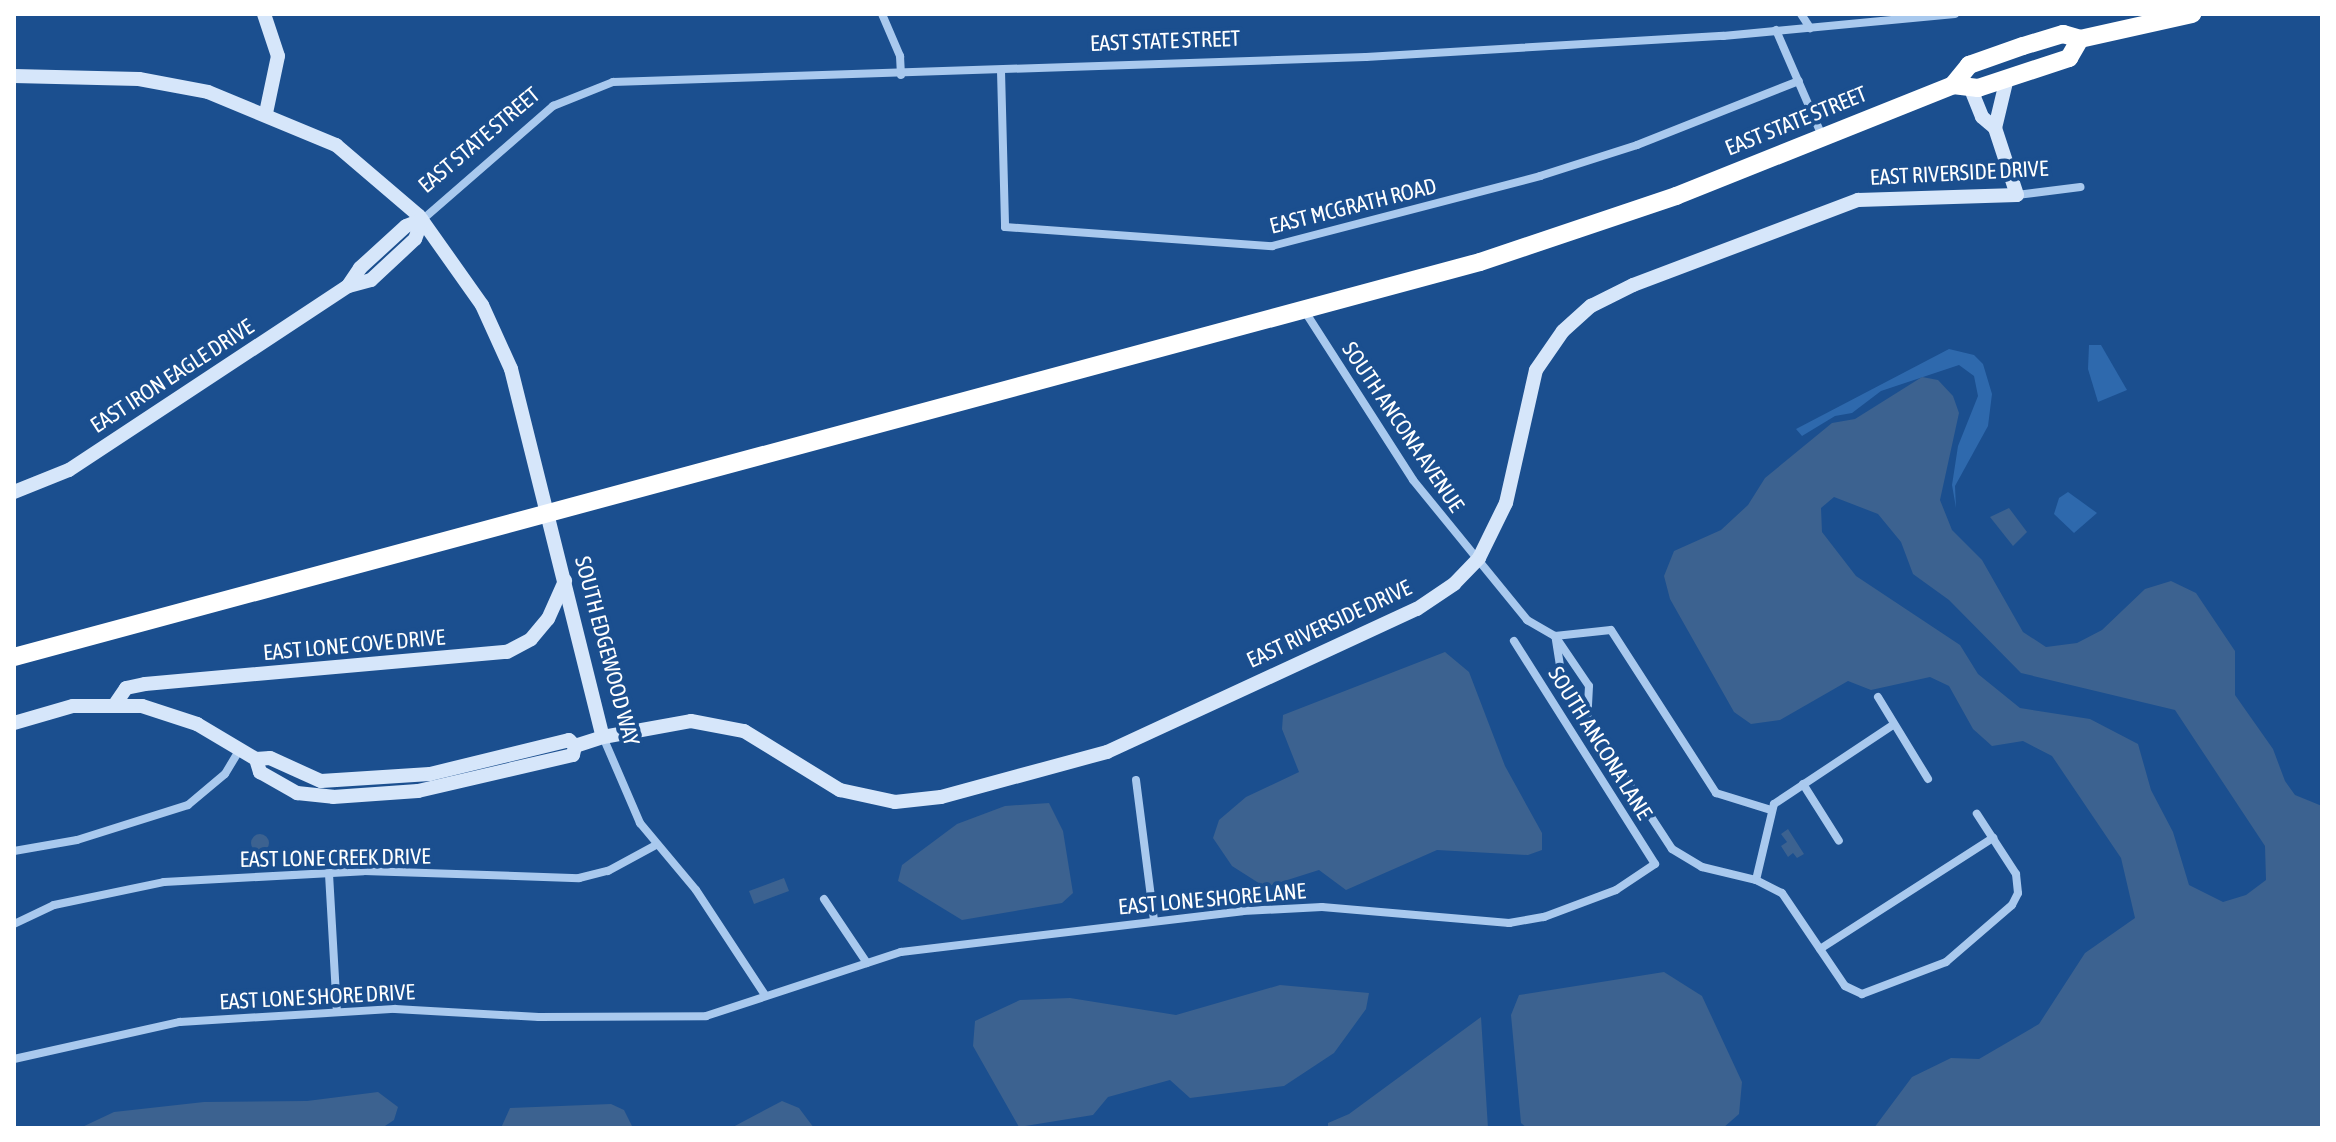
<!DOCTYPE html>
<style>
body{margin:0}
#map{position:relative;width:2336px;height:1142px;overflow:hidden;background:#1b4f8f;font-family:"Asap Condensed",sans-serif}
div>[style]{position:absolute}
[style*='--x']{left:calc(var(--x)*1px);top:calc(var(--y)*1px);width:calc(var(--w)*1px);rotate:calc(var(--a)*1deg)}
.green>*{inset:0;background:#2e69ad}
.water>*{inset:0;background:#3c6290}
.round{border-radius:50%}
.street>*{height:8px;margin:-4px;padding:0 4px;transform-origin:4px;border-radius:4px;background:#a9c9ee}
.secondary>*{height:14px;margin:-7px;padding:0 7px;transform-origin:7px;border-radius:7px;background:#d6e6fa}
.highway>*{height:18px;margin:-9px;padding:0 9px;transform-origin:9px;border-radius:9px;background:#fff}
span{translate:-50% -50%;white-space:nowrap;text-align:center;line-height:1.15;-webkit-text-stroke:8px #1b4f8f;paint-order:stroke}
.street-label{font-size:22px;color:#fff}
.frame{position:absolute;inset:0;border:16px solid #fff;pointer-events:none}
</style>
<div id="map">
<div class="green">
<div style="clip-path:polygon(2089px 345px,2101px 345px,2127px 390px,2098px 402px,2088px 369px)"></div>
<div style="clip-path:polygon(1949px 349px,1974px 355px,1983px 364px,1992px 394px,1988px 426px,1955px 486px,1956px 508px,1952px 485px,1958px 446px,1978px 396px,1974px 376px,1959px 365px,1881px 391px,1852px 413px,1835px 416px,1802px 436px,1796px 429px)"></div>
<div style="clip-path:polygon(2068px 492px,2097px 513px,2074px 533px,2054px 514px,2059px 498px)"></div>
</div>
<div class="water">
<div style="clip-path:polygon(evenodd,1922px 377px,1938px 380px,1953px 396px,1959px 413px,1940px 500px,1952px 530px,1982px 560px,2023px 632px,2046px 647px,2077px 643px,2102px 630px,2145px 589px,2171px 581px,2196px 593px,2235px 651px,2235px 695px,2273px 749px,2285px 781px,2295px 795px,2322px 806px,2322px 1128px,1874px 1128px,1912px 1077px,1951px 1058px,1979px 1059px,2039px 1024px,2085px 953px,2135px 918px,2121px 858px,2052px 756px,2023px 741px,1992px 746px,1973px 729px,1949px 686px,1930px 677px,1871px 690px,1848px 681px,1780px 720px,1751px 724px,1734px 712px,1670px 599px,1664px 576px,1674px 551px,1721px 530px,1748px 505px,1765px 478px,1832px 423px,1855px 419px,1922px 377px,1834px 497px,1878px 514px,1901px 542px,1913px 574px,1949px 600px,2021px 673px,2175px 710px,2265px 846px,2266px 880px,2246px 895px,2223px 902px,2189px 885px,2173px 832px,2151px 790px,2138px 744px,2090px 719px,2020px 708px,1978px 674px,1960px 645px,1856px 576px,1822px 532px,1821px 508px,1834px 497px)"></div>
<div style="clip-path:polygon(2009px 508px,2027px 532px,2013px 546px,1990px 517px)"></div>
<div style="clip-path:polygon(1445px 652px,1469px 672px,1505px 766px,1542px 833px,1542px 850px,1528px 855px,1437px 850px,1346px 890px,1319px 870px,1265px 887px,1232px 866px,1213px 838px,1219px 820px,1246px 797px,1299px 772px,1282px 729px,1283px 715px)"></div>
<div style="clip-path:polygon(1049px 803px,1063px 831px,1073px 893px,1062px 903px,962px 920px,898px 881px,902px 865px,957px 824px,1005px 806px)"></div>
<div style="clip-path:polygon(1788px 829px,1804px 854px,1797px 858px,1793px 853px,1788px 857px,1781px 846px,1787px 842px,1781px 834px)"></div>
<div class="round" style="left:251px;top:834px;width:18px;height:18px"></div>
<div style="clip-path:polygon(784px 878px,789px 891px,754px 904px,749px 891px)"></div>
<div style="clip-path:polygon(1664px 972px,1702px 996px,1742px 1082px,1739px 1114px,1723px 1128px,1527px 1128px,1521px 1123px,1511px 1015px,1519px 995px)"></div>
<div style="clip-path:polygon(1280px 985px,1369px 993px,1366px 1009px,1334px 1053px,1284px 1086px,1190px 1098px,1170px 1080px,1108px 1097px,1093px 1115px,1019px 1127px,973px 1046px,975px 1021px,1020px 1000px,1070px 998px,1176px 1015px)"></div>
<div style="clip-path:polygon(1481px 1017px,1488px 1128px,1328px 1128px,1328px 1123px,1349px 1114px)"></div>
<div style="clip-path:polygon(378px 1092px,398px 1107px,394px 1120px,382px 1128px,80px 1128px,114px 1112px,204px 1102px,307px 1101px)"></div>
<div style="clip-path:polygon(782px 1101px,799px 1108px,814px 1128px,731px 1128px)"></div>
<div style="clip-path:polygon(611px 1104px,624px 1110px,633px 1128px,501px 1128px,510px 1108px)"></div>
</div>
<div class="street">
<div style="--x:882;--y:14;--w:46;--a:66.8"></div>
<div style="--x:900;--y:56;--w:19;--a:87"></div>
<div style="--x:1801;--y:14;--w:17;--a:57"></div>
<div style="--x:1776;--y:30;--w:116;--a:66.5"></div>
<div style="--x:1001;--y:71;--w:156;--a:88.5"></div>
<div style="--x:1005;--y:227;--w:268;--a:4.1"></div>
<div style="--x:1272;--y:246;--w:277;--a:-14.6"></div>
<div style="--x:1540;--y:176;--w:102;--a:-17.7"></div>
<div style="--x:1637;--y:145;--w:174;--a:-21.6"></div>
<div style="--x:2017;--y:195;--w:64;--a:-7.2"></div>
<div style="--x:422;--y:220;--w:174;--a:-41"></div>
<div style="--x:553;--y:106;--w:65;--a:-21.8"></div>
<div style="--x:613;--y:82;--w:753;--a:-1.9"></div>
<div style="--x:1366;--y:57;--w:358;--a:-3.4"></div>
<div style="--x:1723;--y:36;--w:233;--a:-5.4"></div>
<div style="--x:1304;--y:310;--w:202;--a:57.3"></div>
<div style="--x:1413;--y:480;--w:181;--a:50.8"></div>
<div style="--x:1527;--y:620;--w:32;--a:30"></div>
<div style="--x:1555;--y:636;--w:56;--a:-6.1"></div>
<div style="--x:1611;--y:630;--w:194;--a:57.2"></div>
<div style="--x:1716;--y:793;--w:58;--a:17.2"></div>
<div style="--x:1878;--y:697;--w:96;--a:58.6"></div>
<div style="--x:1585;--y:708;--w:43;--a:-123.7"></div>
<div style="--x:1561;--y:672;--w:36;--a:-99"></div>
<div style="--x:1555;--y:636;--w:60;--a:55.8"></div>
<div style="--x:1589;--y:686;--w:33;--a:93"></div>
<div style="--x:1587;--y:719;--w:155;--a:56.8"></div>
<div style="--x:1672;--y:849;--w:35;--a:31"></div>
<div style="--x:1702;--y:867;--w:56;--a:13.5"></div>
<div style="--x:1756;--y:880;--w:29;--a:27"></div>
<div style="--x:1782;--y:893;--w:112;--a:55.9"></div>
<div style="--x:1845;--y:986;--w:19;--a:25"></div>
<div style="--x:1862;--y:994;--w:90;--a:-20.9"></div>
<div style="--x:1946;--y:962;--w:87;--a:-40.8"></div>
<div style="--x:2012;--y:905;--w:13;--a:-63"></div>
<div style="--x:2018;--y:893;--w:19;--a:-96"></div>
<div style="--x:2016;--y:874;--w:72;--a:-123"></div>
<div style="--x:603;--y:737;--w:94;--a:66.7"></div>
<div style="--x:640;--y:823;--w:87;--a:50.1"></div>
<div style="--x:696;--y:890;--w:126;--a:56.7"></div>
<div style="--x:1136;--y:780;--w:141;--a:82.7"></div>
<div style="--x:1803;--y:784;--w:67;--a:57.7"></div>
<div style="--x:14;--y:851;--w:64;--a:-9.9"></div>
<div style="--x:77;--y:840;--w:116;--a:-17.5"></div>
<div style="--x:188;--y:805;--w:48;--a:-40"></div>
<div style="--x:225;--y:774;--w:29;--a:-59"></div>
<div style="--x:329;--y:874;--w:138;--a:86.7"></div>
<div style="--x:1756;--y:880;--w:78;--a:-76.7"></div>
<div style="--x:1774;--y:804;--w:143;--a:-33.6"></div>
<div style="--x:824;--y:899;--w:77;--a:56.1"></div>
<div style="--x:14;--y:924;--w:44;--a:-25.4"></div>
<div style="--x:54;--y:905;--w:112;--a:-11.8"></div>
<div style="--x:164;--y:882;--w:200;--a:-3.1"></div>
<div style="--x:364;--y:871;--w:215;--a:1.9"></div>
<div style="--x:579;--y:878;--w:30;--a:-14"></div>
<div style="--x:608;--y:871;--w:55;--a:-28.4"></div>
<div style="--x:1820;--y:949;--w:206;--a:-32.7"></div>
<div style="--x:14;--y:1059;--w:170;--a:-12.6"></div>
<div style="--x:180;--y:1022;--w:215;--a:-3.5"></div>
<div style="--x:395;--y:1009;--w:144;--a:3.2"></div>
<div style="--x:539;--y:1017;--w:167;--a:-0.3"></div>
<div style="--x:706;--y:1016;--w:205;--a:-18.2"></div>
<div style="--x:901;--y:952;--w:344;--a:-6.8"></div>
<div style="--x:1243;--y:911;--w:79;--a:-2.9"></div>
<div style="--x:1322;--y:907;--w:188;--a:4.9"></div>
<div style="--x:1509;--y:923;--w:36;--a:-10"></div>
<div style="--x:1544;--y:917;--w:77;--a:-20.6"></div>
<div style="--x:1616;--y:890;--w:47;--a:-33.7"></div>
<div style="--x:1655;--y:864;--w:264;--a:-122.3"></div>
</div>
<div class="secondary">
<div style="--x:264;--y:14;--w:44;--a:71.6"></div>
<div style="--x:278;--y:56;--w:58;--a:101.9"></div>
<div style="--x:14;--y:76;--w:125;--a:1.4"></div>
<div style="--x:139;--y:79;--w:70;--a:10.7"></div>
<div style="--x:208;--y:92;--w:139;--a:22.5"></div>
<div style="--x:336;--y:145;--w:109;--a:40.5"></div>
<div style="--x:419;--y:216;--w:109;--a:54.7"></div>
<div style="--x:482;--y:305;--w:70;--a:65.6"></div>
<div style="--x:511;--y:369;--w:379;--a:76"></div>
<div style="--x:1970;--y:87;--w:32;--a:68"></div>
<div style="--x:1982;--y:117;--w:17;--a:40"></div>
<div style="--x:422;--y:220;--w:20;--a:110"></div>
<div style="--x:415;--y:239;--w:60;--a:137"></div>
<div style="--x:371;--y:280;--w:24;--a:165"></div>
<div style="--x:348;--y:286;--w:22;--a:-56"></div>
<div style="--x:360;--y:268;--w:62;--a:-42.4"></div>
<div style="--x:406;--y:226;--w:17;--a:-21"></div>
<div style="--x:14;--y:492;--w:59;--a:-21.8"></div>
<div style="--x:69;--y:470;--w:334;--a:-33.4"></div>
<div style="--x:116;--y:703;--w:18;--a:-56"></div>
<div style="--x:126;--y:688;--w:19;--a:-12"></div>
<div style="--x:145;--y:684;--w:363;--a:-5.1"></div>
<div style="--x:507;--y:652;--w:27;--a:-28"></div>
<div style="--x:531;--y:639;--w:26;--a:-50"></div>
<div style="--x:548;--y:619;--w:42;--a:-65.9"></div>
<div style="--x:14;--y:723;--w:61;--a:-16.1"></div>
<div style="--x:73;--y:706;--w:69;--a:0"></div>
<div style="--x:142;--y:706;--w:58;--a:18.1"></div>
<div style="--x:197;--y:724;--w:69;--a:30.7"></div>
<div style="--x:256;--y:759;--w:14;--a:-4"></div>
<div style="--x:270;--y:758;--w:56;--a:24.3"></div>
<div style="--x:321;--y:781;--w:109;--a:-3.7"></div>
<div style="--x:430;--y:774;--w:143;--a:-13.7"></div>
<div style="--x:569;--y:740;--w:8;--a:45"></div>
<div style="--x:256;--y:759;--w:14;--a:73"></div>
<div style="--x:260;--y:772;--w:43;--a:29.6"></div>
<div style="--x:297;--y:793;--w:36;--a:6"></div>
<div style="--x:333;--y:797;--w:85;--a:-4"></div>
<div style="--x:418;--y:791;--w:159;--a:-13.1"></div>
<div style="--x:573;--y:755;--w:9;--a:-77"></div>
<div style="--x:575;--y:746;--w:29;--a:-18"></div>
<div style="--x:603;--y:737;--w:89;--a:-10.3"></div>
<div style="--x:691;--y:721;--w:54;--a:10.7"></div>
<div style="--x:744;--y:731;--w:113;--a:31.6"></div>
<div style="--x:840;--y:790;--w:56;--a:12.3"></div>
<div style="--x:895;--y:802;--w:46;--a:-6.2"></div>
<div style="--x:941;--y:797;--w:172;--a:-15.2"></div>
<div style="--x:1107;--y:752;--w:341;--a:-24.8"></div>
<div style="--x:1417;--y:609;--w:45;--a:-34"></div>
<div style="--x:1454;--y:584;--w:36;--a:-46"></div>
<div style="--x:1479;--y:558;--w:61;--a:-63.9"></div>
<div style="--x:1506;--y:503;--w:136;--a:-77.3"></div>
<div style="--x:1536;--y:370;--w:47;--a:-55.3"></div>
<div style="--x:1563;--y:331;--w:38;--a:-42"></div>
<div style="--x:1591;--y:306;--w:47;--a:-26.6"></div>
<div style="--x:1633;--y:285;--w:241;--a:-20.7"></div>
<div style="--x:1858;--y:200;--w:159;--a:-1.8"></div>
<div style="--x:2017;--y:195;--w:71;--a:-108.2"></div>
<div style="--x:1995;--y:128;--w:51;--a:-76.5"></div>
</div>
<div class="highway">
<div style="--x:1953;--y:85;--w:26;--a:-51"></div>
<div style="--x:1969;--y:65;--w:57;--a:-19.4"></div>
<div style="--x:2023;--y:46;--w:42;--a:-16.7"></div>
<div style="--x:2063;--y:34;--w:18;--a:16"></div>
<div style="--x:2080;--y:39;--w:115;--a:-12.6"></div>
<div style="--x:14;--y:657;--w:1518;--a:-15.08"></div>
<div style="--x:1480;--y:262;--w:207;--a:-18.6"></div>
<div style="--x:1676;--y:196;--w:298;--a:-21.8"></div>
<div style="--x:1953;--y:85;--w:25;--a:7"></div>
<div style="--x:1978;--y:88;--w:96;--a:-18.2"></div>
<div style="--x:2069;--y:58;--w:22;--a:-60"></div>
</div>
<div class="street-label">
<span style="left:1165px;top:41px;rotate:-2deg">EAST STATE STREET</span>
<span style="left:1796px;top:121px;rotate:-22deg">EAST STATE STREET</span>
<span style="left:479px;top:140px;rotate:-40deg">EAST STATE STREET</span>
<span style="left:1959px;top:173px;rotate:-3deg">EAST RIVERSIDE DRIVE</span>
<span style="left:1353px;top:206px;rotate:-14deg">EAST MCGRATH ROAD</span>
<span style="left:172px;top:376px;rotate:-33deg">EAST IRON EAGLE DRIVE</span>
<span style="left:1403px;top:427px;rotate:56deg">SOUTH ANCONA AVENUE</span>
<span style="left:1329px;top:624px;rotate:-25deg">EAST RIVERSIDE DRIVE</span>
<span style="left:354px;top:645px;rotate:-5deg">EAST LONE COVE DRIVE</span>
<span style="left:607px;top:651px;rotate:75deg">SOUTH EDGEWOOD WAY</span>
<span style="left:1600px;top:743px;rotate:58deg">SOUTH ANCONA LANE</span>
<span style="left:335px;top:858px;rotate:-1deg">EAST LONE CREEK DRIVE</span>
<span style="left:1212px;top:899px;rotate:-5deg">EAST LONE SHORE LANE</span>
<span style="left:317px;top:997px;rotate:-3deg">EAST LONE SHORE DRIVE</span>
</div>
<div class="frame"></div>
</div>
